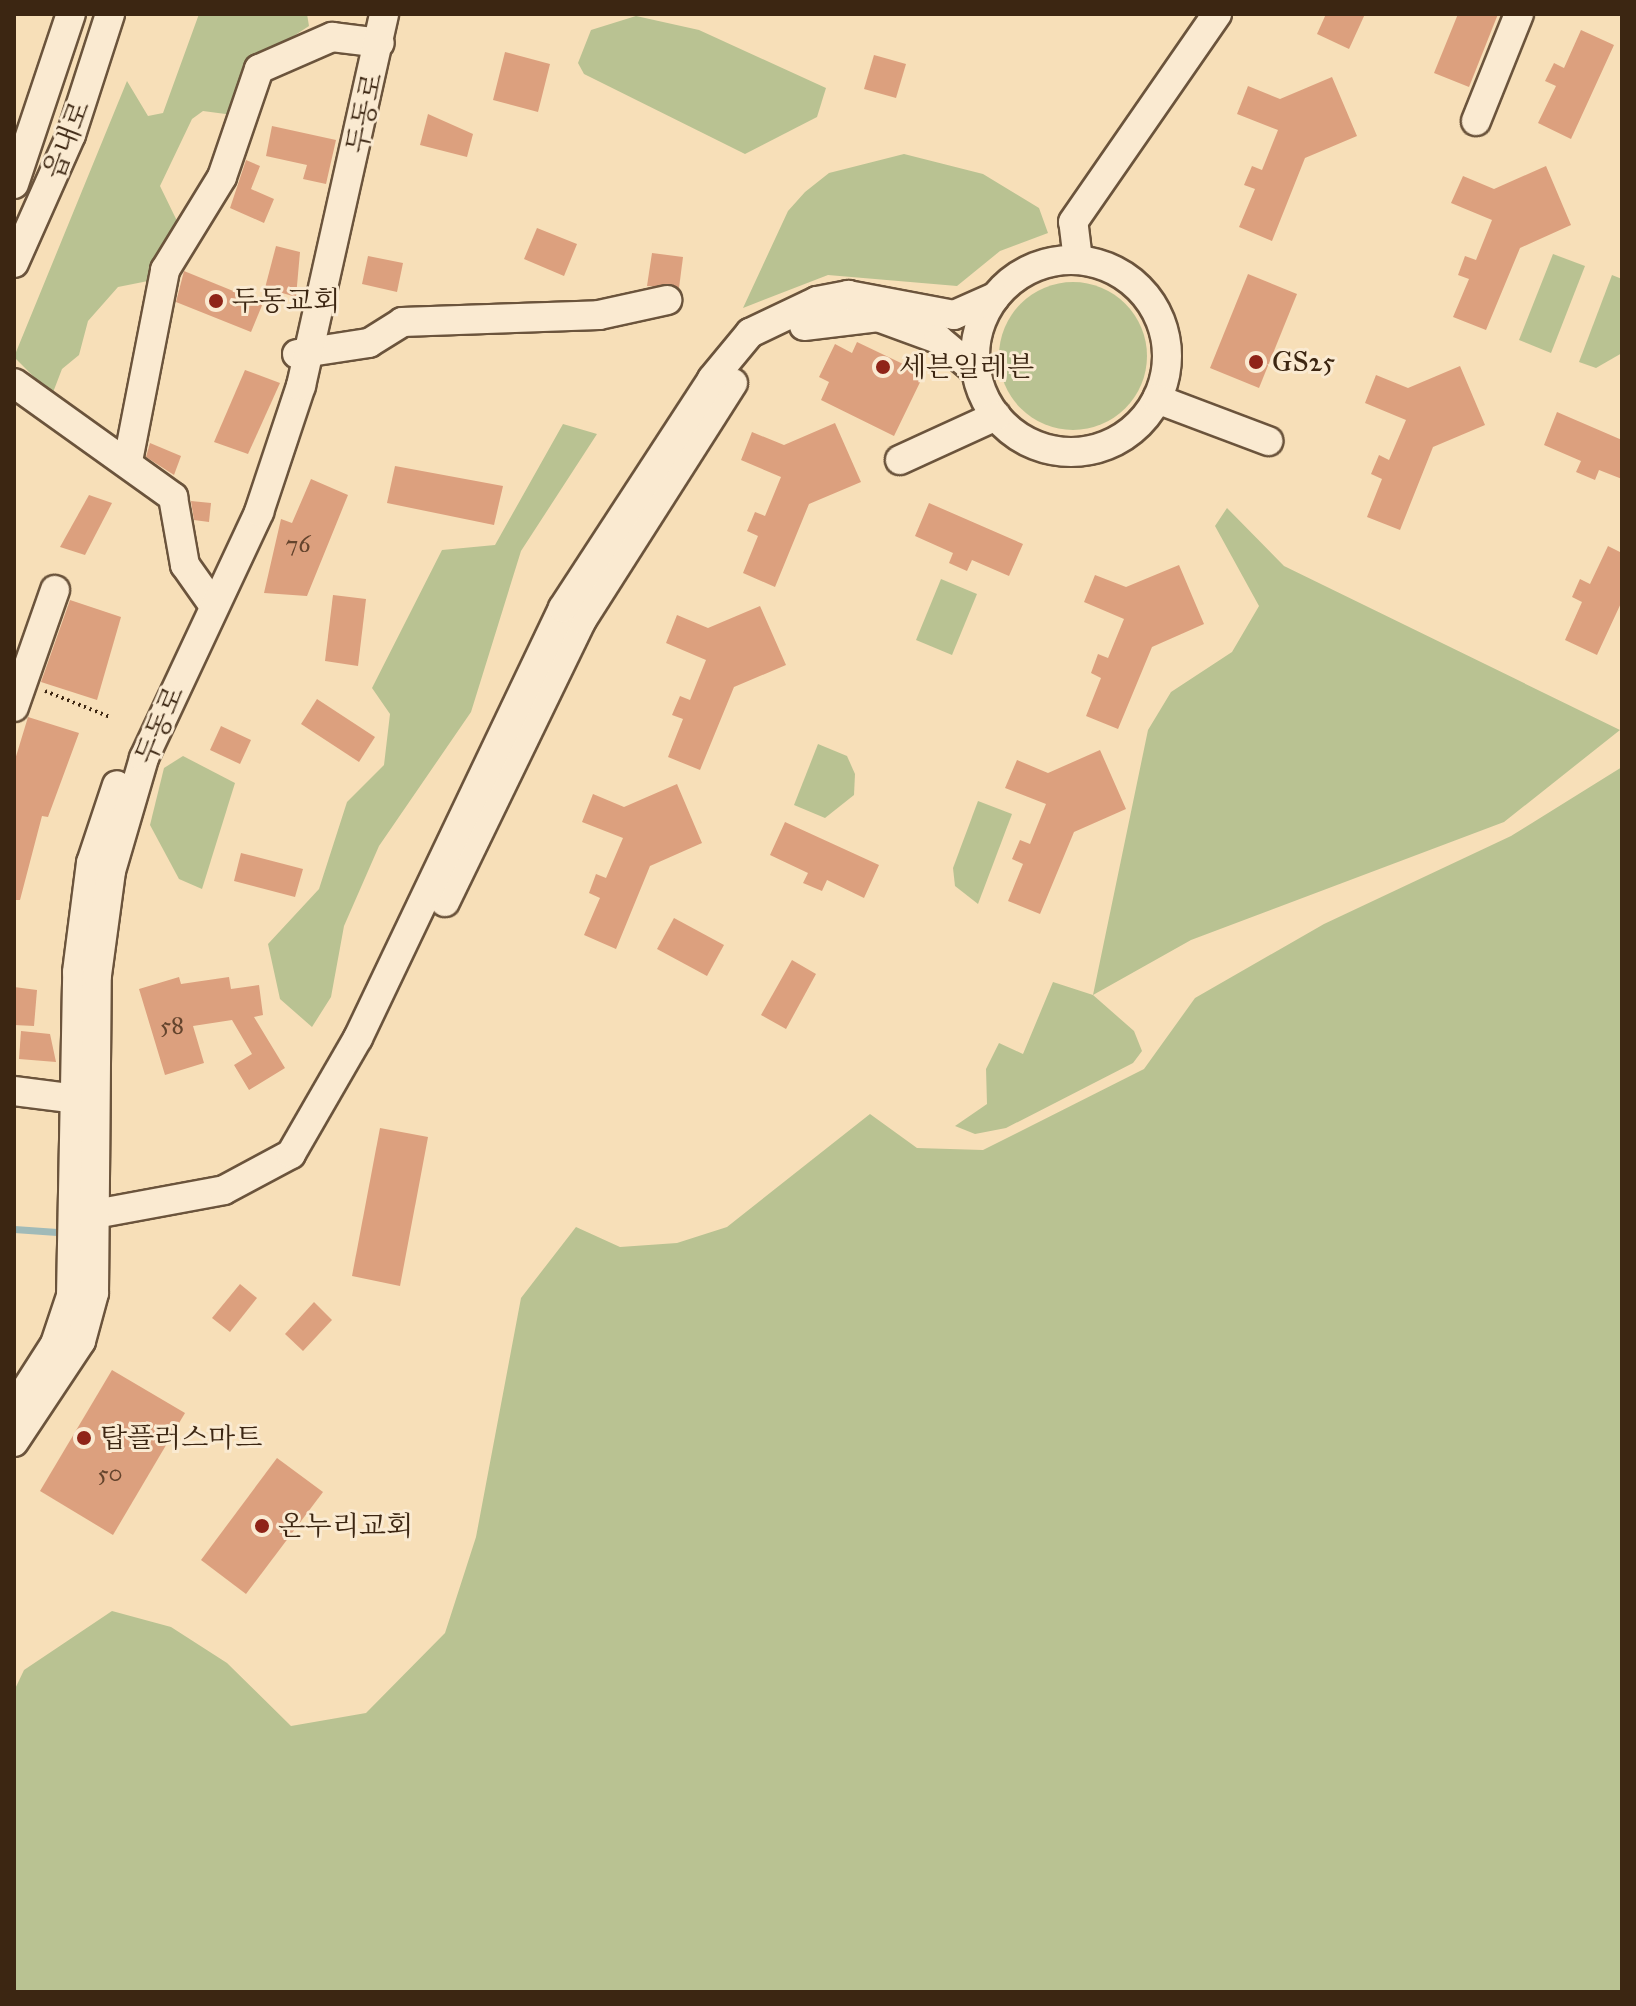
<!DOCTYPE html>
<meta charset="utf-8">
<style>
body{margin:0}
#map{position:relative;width:1636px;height:2006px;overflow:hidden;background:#f7dfb8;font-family:"IM FELL Great Primer","Noto Serif KR",serif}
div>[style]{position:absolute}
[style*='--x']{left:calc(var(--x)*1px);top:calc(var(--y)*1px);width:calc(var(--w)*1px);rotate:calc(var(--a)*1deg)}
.green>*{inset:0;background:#b9c292}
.round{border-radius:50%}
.stream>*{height:7px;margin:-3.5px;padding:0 3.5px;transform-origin:3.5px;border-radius:3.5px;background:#a0bab8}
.building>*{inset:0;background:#dca07e}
.path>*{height:4px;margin-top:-2px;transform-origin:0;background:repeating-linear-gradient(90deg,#3c2612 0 2px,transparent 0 6px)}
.roads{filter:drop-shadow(2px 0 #6b543c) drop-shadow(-2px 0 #6b543c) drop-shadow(0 2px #6b543c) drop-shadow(0 -2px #6b543c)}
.minor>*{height:28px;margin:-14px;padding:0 14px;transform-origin:14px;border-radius:14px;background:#faead1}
.minor>.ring{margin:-14px;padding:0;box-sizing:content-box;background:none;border:28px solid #faead1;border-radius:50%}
.dots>*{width:22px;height:22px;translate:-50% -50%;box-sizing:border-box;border:4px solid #faead1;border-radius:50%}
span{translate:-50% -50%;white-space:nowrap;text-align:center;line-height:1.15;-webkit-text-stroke:6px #faead1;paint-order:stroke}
.number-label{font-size:24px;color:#64442d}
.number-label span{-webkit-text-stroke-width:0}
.street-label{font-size:28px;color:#3c2612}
.poi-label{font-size:28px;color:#3c2612}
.left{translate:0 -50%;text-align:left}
.frame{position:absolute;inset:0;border:16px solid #3c2612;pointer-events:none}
</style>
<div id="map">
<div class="green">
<div style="clip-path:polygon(199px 14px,307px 14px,309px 26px,251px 64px,233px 115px,203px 111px,192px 119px,160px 186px,178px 223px,148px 281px,118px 287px,88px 321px,79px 355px,62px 369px,52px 395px,14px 357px,127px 81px,148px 116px,163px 113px)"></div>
<div style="clip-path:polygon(636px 16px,699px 30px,826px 88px,817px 117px,745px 154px,584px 74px,578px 63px,591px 30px)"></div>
<div style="clip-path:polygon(904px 154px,983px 174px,1039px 208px,1048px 233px,1000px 251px,957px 286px,828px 275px,743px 308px,788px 211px,805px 192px,829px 173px)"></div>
<div style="clip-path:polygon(1553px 254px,1585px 266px,1551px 353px,1519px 340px)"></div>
<div style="clip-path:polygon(1612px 275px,1622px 279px,1622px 353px,1596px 368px,1579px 362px)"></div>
<div class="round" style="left:999px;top:282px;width:148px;height:148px"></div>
<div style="clip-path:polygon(563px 424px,597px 434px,521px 551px,471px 712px,379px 846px,344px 926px,331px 997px,312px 1027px,280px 999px,268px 944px,319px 889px,347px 802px,384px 765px,390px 714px,372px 688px,442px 550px,495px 545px)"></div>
<div style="clip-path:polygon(1227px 508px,1284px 566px,1620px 730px,1504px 822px,1191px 940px,1093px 995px,1134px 1031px,1142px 1051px,1133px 1063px,1006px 1128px,975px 1134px,955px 1126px,987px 1104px,986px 1069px,999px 1043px,1023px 1054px,1053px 982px,1093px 995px,1148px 730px,1171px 692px,1232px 652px,1259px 606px,1215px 526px)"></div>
<div style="clip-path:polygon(941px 579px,977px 594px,952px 655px,916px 640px)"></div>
<div style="clip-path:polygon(818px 744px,847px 756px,855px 774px,854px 795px,825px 818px,794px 805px)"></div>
<div style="clip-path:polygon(183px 756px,235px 783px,202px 889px,179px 879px,150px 825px,164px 768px)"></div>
<div style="clip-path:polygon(1622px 767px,1622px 1992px,14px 1992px,14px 1691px,24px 1670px,112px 1611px,171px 1627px,227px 1663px,291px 1726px,366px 1713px,445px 1633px,476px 1537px,521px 1298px,576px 1227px,620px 1247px,677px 1243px,727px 1227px,870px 1114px,917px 1148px,983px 1150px,1144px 1069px,1195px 998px,1324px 924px,1511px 836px)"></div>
<div style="clip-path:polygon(978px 801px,1012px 814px,978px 904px,955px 886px,953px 868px)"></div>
</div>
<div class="stream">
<div style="--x:14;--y:1229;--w:43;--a:4"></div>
</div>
<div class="building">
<div style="clip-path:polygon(1326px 14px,1365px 14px,1349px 49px,1317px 34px)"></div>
<div style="clip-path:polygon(1458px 14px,1498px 14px,1469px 87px,1434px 73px)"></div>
<div style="clip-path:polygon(1581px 30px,1614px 45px,1571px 139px,1538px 123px,1556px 86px,1545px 81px,1554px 63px,1564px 68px)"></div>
<div style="clip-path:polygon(505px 52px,550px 64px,538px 112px,493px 100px)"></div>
<div style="clip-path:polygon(874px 55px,906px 64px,896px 98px,864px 89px)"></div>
<div style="clip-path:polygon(1332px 77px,1357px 136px,1305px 158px,1272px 241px,1239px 227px,1255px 189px,1244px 185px,1252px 166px,1262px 170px,1278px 130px,1237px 114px,1248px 86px,1280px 99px)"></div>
<div style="clip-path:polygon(428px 114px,473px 134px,467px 157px,420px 145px)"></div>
<div style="clip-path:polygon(272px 126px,336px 140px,326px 184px,303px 179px,307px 165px,266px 156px)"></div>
<div style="clip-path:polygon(246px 160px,260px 166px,251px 189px,274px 199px,264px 223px,230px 208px)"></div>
<div style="clip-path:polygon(1546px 166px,1571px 225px,1520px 248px,1486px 330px,1453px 317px,1469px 279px,1458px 275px,1465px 256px,1476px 260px,1492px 220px,1451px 203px,1463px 176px,1494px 189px)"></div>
<div style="clip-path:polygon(537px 228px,577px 244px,564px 276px,524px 259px)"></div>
<div style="clip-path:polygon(276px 246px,300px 252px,296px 297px,265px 288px)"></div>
<div style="clip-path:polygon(652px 253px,683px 257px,679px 288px,647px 286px)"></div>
<div style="clip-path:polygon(368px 256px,403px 263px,397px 292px,362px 284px)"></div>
<div style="clip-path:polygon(184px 271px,263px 303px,251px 332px,176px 302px)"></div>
<div style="clip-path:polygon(1248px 274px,1297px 294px,1259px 388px,1210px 368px)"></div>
<div style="clip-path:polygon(857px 342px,924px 374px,894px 436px,821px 400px,829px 382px,819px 377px,835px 344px,852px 353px)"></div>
<div style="clip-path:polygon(1460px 366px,1485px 425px,1433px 447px,1400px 530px,1367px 517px,1382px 479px,1371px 474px,1379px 455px,1389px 460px,1406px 420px,1365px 403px,1376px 375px,1408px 388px)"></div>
<div style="clip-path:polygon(245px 370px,280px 383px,248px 454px,214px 442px)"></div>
<div style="clip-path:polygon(1557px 412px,1622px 440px,1622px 479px,1599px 470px,1595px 480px,1576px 472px,1581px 461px,1544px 445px)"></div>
<div style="clip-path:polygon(835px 423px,861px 482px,809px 504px,775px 587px,743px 573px,758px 536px,747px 531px,755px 512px,765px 516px,781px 477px,741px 460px,752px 432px,784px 445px)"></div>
<div style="clip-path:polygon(150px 443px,181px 456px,174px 475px,146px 457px)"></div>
<div style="clip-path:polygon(395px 466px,503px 486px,494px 525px,387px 503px)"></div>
<div style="clip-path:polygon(311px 479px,348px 495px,307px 596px,264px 593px,281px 519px,292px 523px)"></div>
<div style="clip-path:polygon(89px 495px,112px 503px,85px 555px,60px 547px)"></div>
<div style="clip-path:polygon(191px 501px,211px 503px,209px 522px,194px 520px)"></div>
<div style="clip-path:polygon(929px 503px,1023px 544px,1009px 576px,972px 560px,967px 571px,949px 563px,953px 553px,915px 536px)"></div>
<div style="clip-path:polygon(1608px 546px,1622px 553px,1622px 601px,1597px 655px,1565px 640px,1582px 602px,1572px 597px,1580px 579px,1590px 584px)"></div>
<div style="clip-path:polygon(1179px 565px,1204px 624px,1152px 647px,1118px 729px,1086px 716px,1101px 678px,1091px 673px,1098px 654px,1108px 658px,1124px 619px,1084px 602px,1095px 575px,1126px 587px)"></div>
<div style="clip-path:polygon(333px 595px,366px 599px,358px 666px,325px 661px)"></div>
<div style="clip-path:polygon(70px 600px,121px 617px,97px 700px,41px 682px)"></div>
<div style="clip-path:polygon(760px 606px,786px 665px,734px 687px,700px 770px,668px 757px,683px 719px,672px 715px,680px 696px,690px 700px,706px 660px,666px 643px,677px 615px,708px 628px)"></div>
<div style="clip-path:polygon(317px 699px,375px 737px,359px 762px,301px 724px)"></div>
<div style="clip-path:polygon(28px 717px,79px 733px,48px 817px,42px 816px,20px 900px,14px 900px,14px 763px)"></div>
<div style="clip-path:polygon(221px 726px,251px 740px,240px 764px,210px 750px)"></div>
<div style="clip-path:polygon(1100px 750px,1126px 809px,1074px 832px,1040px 914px,1008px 901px,1023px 864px,1012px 859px,1020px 840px,1030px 844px,1046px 804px,1005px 788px,1017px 760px,1048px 773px)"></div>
<div style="clip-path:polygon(677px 784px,702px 843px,650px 866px,616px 949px,584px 935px,600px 898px,589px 893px,596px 874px,606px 878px,623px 838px,582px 822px,593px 794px,624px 807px)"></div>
<div style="clip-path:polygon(785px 822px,879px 865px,864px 898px,827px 880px,822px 891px,803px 883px,808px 873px,770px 855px)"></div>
<div style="clip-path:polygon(241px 853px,303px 869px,295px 897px,234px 881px)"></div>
<div style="clip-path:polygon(674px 918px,724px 945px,707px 976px,657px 949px)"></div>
<div style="clip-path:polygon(792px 960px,816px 974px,786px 1029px,761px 1015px)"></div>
<div style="clip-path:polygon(179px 977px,181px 984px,229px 977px,231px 989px,259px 985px,263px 1015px,254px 1017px,285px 1068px,249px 1090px,234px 1065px,252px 1054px,232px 1020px,193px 1026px,204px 1063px,165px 1075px,139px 989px)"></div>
<div style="clip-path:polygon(14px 987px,37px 990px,34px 1026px,14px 1025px)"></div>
<div style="clip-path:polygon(21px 1031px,50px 1034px,56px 1062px,19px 1059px)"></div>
<div style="clip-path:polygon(380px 1128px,428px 1137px,400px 1286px,352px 1276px)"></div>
<div style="clip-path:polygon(240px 1284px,257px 1298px,230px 1332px,212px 1318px)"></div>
<div style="clip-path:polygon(314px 1302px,332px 1320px,303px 1351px,285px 1334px)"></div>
<div style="clip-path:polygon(112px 1370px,185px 1413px,113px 1535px,40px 1491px)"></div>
<div style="clip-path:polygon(277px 1458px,323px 1492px,246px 1594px,201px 1560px)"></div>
</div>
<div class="path">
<div style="--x:45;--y:691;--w:70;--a:21.8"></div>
</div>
<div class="roads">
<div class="minor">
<div style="--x:1476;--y:121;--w:115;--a:-68.1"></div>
<div style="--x:14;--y:184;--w:179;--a:-71.5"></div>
<div style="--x:1078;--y:260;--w:38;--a:-97"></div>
<div style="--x:1073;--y:222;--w:253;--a:-55.3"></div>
<div class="ring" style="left:975px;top:260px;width:164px;height:164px"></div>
<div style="--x:14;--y:263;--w:140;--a:-66"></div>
<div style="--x:71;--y:135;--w:127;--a:-72.1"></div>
<div style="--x:804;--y:326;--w:75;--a:-6.9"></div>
<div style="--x:878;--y:317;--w:64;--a:20.1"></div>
<div style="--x:938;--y:339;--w:50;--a:40.1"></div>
<div style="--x:297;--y:354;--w:73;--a:-8.7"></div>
<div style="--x:369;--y:343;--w:39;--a:-32"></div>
<div style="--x:402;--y:322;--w:197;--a:-2"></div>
<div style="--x:599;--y:315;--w:70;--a:-12.4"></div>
<div style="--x:14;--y:383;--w:196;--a:35.6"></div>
<div style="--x:173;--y:497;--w:69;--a:80"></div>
<div style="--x:185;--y:565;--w:50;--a:54.7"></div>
<div style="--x:1157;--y:399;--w:119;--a:20.7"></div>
<div style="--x:900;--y:460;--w:106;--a:-24.6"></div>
<div style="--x:128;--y:461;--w:195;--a:-79"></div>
<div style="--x:165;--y:270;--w:109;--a:-58.5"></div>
<div style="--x:222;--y:177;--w:114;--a:-71.1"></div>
<div style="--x:259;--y:69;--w:80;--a:-23.7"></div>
<div style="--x:332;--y:37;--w:48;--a:7.1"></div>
<div style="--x:14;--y:707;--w:124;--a:-70.7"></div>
<div style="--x:445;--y:902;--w:314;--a:-64.1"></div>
<div style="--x:582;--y:620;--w:281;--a:-57.5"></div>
<div style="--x:14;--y:1091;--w:80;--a:7.2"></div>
<div style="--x:79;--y:1217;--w:147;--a:-10.5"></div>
<div style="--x:224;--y:1190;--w:76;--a:-28.2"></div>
<div style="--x:291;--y:1154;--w:134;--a:-60"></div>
<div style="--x:358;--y:1038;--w:476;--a:-64.5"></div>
<div style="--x:563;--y:608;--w:273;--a:-56.9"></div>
<div style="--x:712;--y:379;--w:60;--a:-50.4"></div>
<div style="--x:750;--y:333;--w:74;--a:-25.5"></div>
<div style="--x:817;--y:301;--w:32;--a:-11"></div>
<div style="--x:848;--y:295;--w:108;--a:10.7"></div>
<div style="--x:954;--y:315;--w:45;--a:-23.7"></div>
<div style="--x:14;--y:1408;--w:76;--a:-57.4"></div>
<div style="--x:55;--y:1344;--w:51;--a:-71.6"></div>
<div style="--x:71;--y:1296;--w:324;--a:-88.9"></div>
<div style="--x:77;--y:972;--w:110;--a:-82.7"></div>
<div style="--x:91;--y:863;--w:82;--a:-71.6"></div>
<div style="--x:14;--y:1442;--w:121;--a:-56.4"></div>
<div style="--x:81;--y:1341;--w:50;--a:-74.8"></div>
<div style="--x:94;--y:1293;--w:318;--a:-89.5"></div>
<div style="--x:97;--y:975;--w:105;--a:-82.3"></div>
<div style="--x:111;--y:871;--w:118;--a:-73.7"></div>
<div style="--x:144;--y:758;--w:272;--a:-64.9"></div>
<div style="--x:259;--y:512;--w:133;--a:-71.6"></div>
<div style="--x:301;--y:386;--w:381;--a:-77.4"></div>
</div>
</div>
<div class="dots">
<div style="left:216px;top:301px;background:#8f2418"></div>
<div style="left:1256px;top:362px;background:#8f2418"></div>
<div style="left:883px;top:367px;background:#8f2418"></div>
<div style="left:84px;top:1438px;background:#8f2418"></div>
<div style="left:262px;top:1526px;background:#8f2418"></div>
</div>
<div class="number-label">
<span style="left:298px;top:545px">76</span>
<span style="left:172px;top:1026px">58</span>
<span style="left:110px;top:1474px">50</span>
</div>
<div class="street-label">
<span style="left:365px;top:113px;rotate:-78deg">두동로</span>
<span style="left:67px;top:140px;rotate:-69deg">읍내로</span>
<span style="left:160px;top:725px;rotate:-67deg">두동로</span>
</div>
<div class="poi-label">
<span class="left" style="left:232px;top:301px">두동교회</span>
<span class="left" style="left:1272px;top:362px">GS25</span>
<span class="left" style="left:899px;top:367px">세븐일레븐</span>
<span class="left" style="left:100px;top:1438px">탑플러스마트</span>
<span class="left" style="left:278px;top:1526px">온누리교회</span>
</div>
<div class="frame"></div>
</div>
